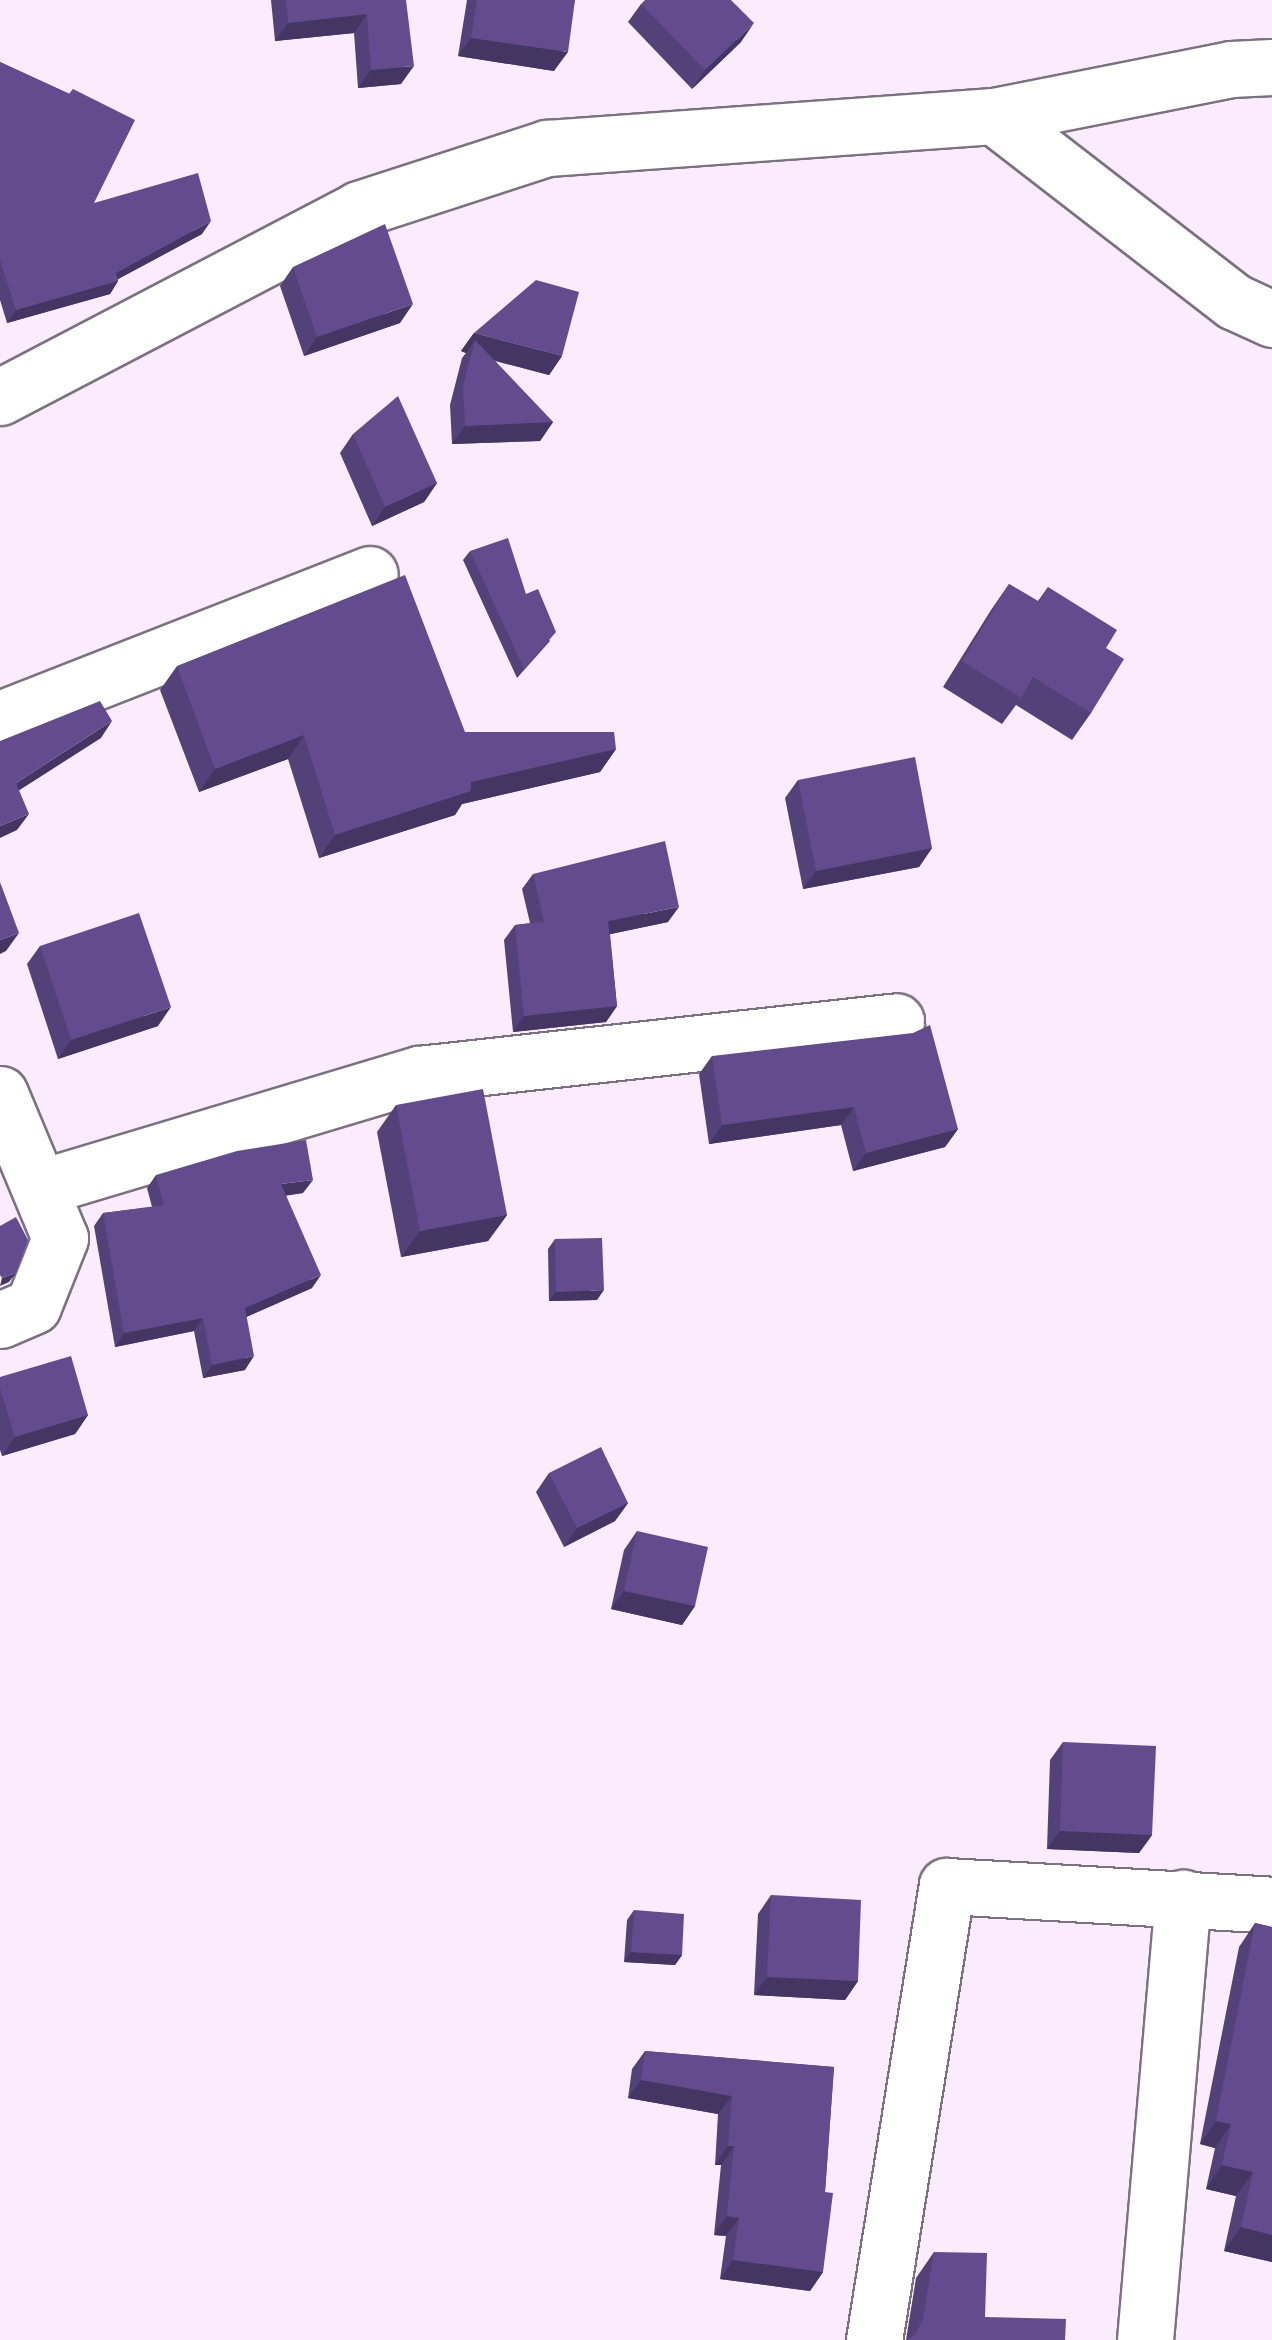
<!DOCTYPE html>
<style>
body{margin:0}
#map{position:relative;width:1272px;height:2340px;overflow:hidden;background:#faecfd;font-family:Arial,sans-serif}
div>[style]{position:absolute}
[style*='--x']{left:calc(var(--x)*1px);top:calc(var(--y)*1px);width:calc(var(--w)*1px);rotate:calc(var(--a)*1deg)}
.roads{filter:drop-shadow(2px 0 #7c717f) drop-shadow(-2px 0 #7c717f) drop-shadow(0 2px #7c717f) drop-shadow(0 -2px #7c717f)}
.minor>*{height:55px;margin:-27.5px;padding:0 27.5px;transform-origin:27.5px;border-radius:27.5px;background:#fff}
.wall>*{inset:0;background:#544179}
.shaded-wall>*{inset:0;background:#453563}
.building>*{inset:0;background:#624c8d}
span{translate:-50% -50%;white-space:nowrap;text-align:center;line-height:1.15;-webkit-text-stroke:10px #fff;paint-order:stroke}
</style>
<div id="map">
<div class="roads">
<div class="minor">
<div style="--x:994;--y:116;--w:304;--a:37.7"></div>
<div style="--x:1235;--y:302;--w:41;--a:24.7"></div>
<div style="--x:0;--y:397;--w:405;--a:-27.6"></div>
<div style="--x:359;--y:209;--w:198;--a:-18"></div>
<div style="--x:547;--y:148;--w:448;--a:-4.1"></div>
<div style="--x:994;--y:116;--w:242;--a:-11.2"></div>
<div style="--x:1231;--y:69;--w:41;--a:-2.8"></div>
<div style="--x:0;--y:719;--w:397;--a:-21.4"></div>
<div style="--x:0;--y:1094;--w:156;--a:67.4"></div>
<div style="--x:60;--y:1238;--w:73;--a:111.7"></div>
<div style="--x:33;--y:1306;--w:36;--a:157"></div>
<div style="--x:42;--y:1187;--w:394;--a:-16.7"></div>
<div style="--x:419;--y:1074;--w:480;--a:-6.3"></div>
<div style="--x:874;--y:2340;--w:460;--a:-80.9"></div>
<div style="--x:947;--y:1886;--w:326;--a:3.3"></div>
<div style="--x:1145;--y:2340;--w:444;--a:-85.1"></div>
</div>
</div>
<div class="wall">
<div style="clip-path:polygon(271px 0,406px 0,401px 84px,358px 88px,354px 33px,275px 41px)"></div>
<div style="clip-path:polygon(467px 0,575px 0,554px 71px,458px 56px)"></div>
<div style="clip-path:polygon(641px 4px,741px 42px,692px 89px,628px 22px)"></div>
<div style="clip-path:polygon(0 62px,69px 94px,73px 89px,94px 203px,202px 234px,118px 279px,118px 281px,110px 294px,7px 323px,0 300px)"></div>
<div style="clip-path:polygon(293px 267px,400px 323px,304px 356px,280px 286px)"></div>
<div style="clip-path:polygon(474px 333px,562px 356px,549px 375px,495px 361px,553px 422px,540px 441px,452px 444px,450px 405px,462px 358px,466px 353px,461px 351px)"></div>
<div style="clip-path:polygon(353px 434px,437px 483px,424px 502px,372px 526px,340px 453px)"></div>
<div style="clip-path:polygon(470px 551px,550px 641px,517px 678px,463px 560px)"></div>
<div style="clip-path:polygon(1009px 584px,1038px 601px,1048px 587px,1106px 648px,1091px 713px,1072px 740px,1016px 705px,1002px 724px,943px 687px,991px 610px)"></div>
<div style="clip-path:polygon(177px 666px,465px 732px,616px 749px,600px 772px,462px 804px,455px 815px,319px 858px,288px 759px,199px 792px,160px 690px)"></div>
<div style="clip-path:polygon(798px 780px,932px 848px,919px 867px,803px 889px,785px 798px)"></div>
<div style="clip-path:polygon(533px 874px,668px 922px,610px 934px,617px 1006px,606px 1022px,513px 1032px,504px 940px,515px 925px,530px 923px,522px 889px)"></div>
<div style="clip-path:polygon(40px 946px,158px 1026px,58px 1059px,27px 964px)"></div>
<div style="clip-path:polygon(712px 1056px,958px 1129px,945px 1147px,853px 1171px,841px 1125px,709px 1144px,699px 1074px)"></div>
<div style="clip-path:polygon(396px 1105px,507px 1215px,488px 1241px,401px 1257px,377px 1132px)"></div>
<div style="clip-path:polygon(156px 1175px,303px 1193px,286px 1195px,312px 1288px,246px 1317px,245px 1370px,203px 1378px,194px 1331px,115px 1347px,94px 1226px,103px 1213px,152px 1207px,147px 1188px)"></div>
<div style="clip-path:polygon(555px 1239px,597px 1300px,549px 1301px,548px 1249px)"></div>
<div style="clip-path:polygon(0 1377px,88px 1415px,75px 1434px,2px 1456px,0 1450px)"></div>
<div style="clip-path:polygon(549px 1473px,628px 1503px,615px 1521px,564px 1547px,536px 1492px)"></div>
<div style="clip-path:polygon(637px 1531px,695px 1606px,682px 1625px,611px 1609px,624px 1550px)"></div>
<div style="clip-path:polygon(1063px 1742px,1152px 1835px,1139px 1853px,1047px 1849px,1050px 1760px)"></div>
<div style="clip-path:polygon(771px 1895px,858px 1981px,845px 2000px,754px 1995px,758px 1914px)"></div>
<div style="clip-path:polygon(634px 1910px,682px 1955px,675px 1965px,624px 1962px,627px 1920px)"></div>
<div style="clip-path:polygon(1255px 1923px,1272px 1927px,1272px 2262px,1224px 2251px,1236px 2196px,1206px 2189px,1215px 2148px,1200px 2144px,1239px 1947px)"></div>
<div style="clip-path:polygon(645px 2051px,834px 2067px,825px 2192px,823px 2272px,810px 2291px,720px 2279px,726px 2236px,714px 2235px,721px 2165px,715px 2165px,718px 2114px,628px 2098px,632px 2069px)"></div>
<div style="clip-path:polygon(934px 2252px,985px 2317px,1065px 2340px,906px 2340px,916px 2278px)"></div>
</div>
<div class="shaded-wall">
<div style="clip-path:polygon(367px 14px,354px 33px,275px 41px,288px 23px)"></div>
<div style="clip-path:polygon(754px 23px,741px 42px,692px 89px,705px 70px)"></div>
<div style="clip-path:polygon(471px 38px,568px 52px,554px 71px,458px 56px)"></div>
<div style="clip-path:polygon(414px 66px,401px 84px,358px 88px,371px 70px)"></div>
<div style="clip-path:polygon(211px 221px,202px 234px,109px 284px,118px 281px,110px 294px,7px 323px,16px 310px,116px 273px)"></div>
<div style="clip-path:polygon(413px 304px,400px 323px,304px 356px,317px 337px)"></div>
<div style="clip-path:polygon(474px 333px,562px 356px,549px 375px,471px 354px,475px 340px,466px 353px,461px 351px)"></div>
<div style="clip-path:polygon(553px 422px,540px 441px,452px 444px,465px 426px)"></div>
<div style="clip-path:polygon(437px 483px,424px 502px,372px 526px,385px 507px)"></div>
<div style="clip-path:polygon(112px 721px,101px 738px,4px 800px,16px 783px)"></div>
<div style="clip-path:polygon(304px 735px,288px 759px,199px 792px,215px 769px)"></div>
<div style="clip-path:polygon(616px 749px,600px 772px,462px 804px,455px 815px,319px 858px,335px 835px,471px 782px)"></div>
<div style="clip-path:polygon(29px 814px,17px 830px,0 838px,0 826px)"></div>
<div style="clip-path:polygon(932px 848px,919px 867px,803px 889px,816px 871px)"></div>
<div style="clip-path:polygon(679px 907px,668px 922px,597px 937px,608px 921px)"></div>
<div style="clip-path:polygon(19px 933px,6px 951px,0 954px,0 940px)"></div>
<div style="clip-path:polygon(617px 1006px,606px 1022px,513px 1032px,524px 1016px)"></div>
<div style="clip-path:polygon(171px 1007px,158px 1026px,58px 1059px,71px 1040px)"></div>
<div style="clip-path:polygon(854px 1107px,841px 1125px,709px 1144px,722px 1125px)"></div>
<div style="clip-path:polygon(958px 1129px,945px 1147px,853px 1171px,866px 1153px)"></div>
<div style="clip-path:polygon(313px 1180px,303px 1193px,272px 1198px,281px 1184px)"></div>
<div style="clip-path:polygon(507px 1215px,488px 1241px,401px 1257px,420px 1231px)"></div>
<div style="clip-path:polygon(16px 1273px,9px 1282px,0 1286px,2px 1278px)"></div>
<div style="clip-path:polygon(321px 1275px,312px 1288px,235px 1322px,245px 1308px)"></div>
<div style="clip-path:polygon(604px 1290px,597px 1300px,549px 1301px,556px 1292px)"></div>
<div style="clip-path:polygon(203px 1318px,194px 1331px,115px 1347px,124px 1333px)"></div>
<div style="clip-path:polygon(254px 1356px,245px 1370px,203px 1378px,212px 1365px)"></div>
<div style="clip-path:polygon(88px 1415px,75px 1434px,2px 1456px,15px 1437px)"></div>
<div style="clip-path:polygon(628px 1503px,615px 1521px,564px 1547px,577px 1528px)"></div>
<div style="clip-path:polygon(624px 1591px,695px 1606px,682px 1625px,611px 1609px)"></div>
<div style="clip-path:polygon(1060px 1831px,1152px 1835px,1139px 1853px,1047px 1849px)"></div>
<div style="clip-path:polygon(631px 1952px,682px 1955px,675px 1965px,624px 1962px)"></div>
<div style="clip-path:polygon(767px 1977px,858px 1981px,845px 2000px,754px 1995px)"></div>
<div style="clip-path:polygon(641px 2080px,732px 2096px,718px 2114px,628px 2098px)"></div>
<div style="clip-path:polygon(1216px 2121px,1231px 2124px,1215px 2148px,1200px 2144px)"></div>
<div style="clip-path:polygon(728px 2146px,734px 2146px,721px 2165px,715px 2165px)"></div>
<div style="clip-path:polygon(1222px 2165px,1253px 2172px,1236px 2196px,1206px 2189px)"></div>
<div style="clip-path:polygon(727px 2216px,739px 2218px,726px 2236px,714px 2235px)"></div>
<div style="clip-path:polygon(1241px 2227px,1272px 2235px,1272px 2262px,1224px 2251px)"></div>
<div style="clip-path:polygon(733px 2260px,823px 2272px,810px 2291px,720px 2279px)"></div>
</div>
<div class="building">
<div style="clip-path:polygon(286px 0,406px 0,414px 66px,371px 70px,367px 14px,288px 23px)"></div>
<div style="clip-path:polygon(477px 0,575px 0,568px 52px,471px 38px)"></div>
<div style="clip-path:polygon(645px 0,731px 0,754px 23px,705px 70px,641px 4px)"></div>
<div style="clip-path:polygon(0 62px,70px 94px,73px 89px,135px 120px,94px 203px,198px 173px,211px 221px,116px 273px,118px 281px,16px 310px,0 260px)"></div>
<div style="clip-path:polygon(385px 224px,413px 304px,317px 337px,293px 267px)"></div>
<div style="clip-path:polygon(536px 280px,579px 292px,562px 356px,474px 333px)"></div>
<div style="clip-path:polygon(475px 340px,553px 422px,465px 426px,463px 386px)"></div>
<div style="clip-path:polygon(398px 396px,437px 483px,385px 507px,353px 434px)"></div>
<div style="clip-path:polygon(508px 538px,526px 594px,538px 589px,556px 632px,524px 669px,470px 551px)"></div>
<div style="clip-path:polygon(405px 575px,465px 732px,614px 732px,616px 749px,471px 782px,471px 791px,335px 835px,304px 735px,215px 769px,177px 666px)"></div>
<div style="clip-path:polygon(1009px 584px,1039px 602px,1048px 587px,1117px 630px,1106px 648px,1124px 659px,1091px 713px,1033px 677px,1021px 698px,962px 661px)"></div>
<div style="clip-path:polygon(100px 701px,112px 721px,16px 783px,29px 814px,0 826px,0 741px)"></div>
<div style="clip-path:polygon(915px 757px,932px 848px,816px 871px,798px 780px)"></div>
<div style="clip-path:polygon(665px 841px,679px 907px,608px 921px,617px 1006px,524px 1016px,515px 925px,544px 922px,533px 874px)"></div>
<div style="clip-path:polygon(0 882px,19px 933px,0 940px)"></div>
<div style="clip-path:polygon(139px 913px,171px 1007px,71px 1040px,40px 946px)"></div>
<div style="clip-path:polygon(930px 1025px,958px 1129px,866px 1153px,854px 1107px,722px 1125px,712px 1056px,913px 1033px)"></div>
<div style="clip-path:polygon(483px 1089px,507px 1215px,420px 1231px,396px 1105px)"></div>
<div style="clip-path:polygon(306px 1140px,313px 1180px,281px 1184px,321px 1275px,245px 1308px,254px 1356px,212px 1365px,203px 1318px,124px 1333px,103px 1213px,164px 1205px,156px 1175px,237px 1151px)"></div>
<div style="clip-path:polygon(16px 1217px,28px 1240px,16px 1273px,2px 1278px,0 1275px,0 1226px)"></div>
<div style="clip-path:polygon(602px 1238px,604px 1290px,556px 1292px,555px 1239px)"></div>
<div style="clip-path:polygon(71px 1356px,88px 1415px,15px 1437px,0 1388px,0 1377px)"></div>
<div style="clip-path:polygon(601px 1447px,628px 1503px,577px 1528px,549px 1473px)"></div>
<div style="clip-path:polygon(637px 1531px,708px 1547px,695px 1606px,624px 1591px)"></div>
<div style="clip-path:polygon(1063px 1742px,1156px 1746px,1152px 1835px,1060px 1831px)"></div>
<div style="clip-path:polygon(771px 1895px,861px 1900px,858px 1981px,767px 1977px)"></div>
<div style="clip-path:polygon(634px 1910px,684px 1914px,682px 1955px,631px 1952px)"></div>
<div style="clip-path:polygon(1255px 1923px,1272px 1927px,1272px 2235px,1241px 2227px,1253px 2172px,1222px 2165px,1231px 2124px,1216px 2121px)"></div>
<div style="clip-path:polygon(645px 2051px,834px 2067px,825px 2192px,833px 2193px,823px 2272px,733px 2260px,739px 2218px,727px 2216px,734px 2146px,728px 2146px,732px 2096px,641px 2080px)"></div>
<div style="clip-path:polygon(934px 2252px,987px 2253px,985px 2317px,1066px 2319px,1065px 2340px,907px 2340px,916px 2334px,923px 2319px)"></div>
</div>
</div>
